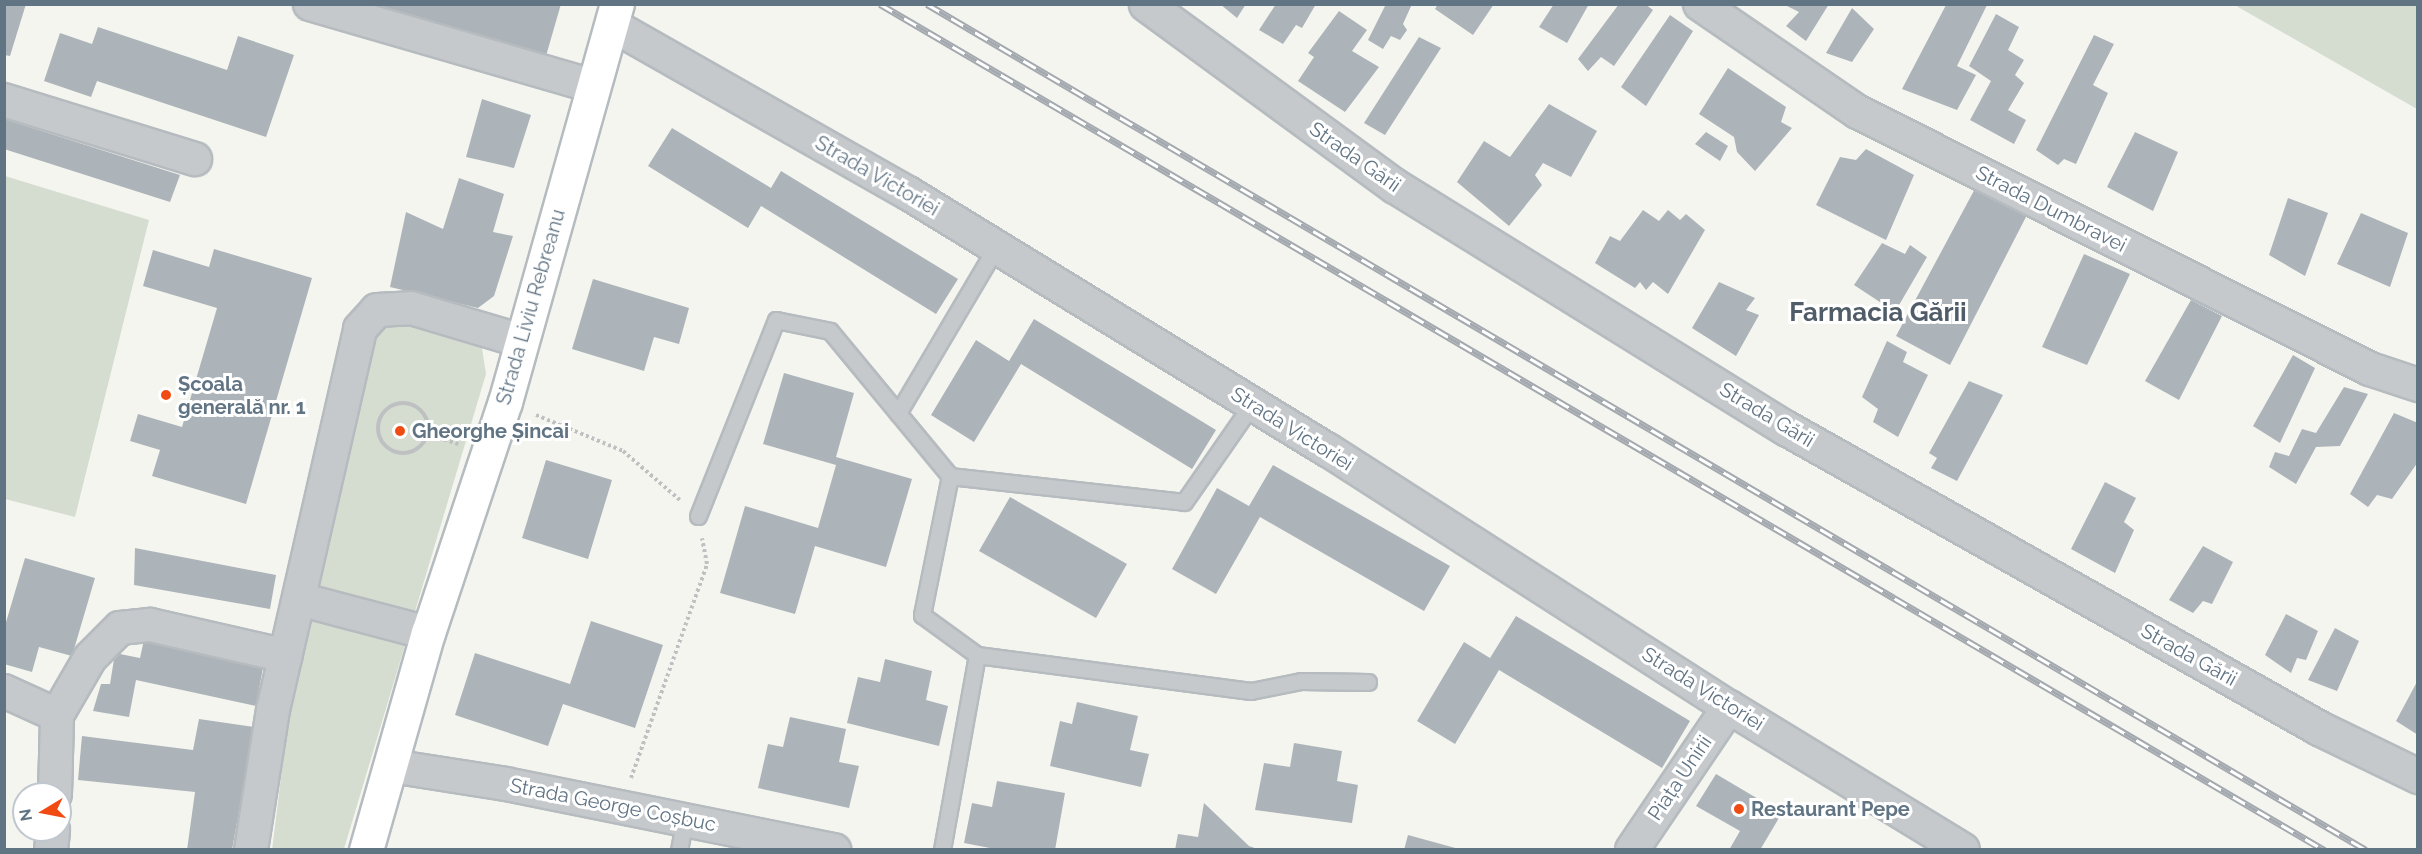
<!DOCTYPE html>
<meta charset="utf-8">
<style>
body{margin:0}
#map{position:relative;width:2422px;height:854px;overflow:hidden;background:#f5f5f0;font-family:Raleway,sans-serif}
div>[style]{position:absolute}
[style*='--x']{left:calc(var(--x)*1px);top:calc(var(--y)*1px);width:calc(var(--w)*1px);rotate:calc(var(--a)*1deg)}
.green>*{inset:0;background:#d5ddd1}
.building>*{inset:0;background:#acb4b9}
.path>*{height:4px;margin-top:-2px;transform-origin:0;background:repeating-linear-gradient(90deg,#bfc0c2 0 3px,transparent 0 6px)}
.path>.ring{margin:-2px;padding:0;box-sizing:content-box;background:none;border:4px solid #bfc0c2;border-radius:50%}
.roads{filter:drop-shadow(2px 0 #b5bbbf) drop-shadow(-2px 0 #b5bbbf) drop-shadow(0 2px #b5bbbf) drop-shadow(0 -2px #b5bbbf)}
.service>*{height:15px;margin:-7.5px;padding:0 7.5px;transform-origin:7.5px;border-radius:7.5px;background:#c6c9cc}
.minor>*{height:32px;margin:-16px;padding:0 16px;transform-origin:16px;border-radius:16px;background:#c6c9cc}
.tertiary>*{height:33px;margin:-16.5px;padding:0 16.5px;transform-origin:16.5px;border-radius:16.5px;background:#c6c9cc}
.secondary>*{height:33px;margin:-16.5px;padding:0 16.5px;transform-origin:16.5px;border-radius:16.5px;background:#fff}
.rail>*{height:7px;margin-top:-3.5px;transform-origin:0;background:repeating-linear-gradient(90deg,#fff 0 14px,#a3a9af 0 28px);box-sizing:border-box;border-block:2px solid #a3a9af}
.dots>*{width:16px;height:16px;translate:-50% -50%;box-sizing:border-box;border:3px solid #fff;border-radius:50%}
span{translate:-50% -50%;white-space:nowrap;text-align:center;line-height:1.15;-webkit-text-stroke:6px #fff;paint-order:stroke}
.street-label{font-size:20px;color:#617484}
.poi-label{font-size:20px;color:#617484;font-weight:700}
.left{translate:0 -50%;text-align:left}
.district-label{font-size:26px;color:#505d68;font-weight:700}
.frame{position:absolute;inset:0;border:6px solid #617484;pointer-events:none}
.north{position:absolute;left:12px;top:782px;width:60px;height:60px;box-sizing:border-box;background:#fff;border:2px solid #c0c7ce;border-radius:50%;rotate:260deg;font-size:16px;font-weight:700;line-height:24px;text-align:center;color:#617484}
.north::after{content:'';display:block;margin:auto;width:21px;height:27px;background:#f14b14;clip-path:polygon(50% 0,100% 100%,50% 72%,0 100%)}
</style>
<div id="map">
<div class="green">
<div style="clip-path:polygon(2235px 5px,2417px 5px,2417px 109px,2238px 7px)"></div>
<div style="clip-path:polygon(5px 176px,149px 220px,75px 517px,5px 499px)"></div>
<div style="clip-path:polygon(396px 321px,473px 338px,482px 348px,486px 374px,344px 849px,272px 850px,288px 722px,373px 336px)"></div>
</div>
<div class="building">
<div style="clip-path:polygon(4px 4px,26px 4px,10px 56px,4px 55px)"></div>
<div style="clip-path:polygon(374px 4px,561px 4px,546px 56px)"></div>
<div style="clip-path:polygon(1220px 4px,1246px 4px,1237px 18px)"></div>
<div style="clip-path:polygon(1276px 4px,1316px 4px,1302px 28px,1296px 25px,1283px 44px,1259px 30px)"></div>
<div style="clip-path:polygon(1386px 4px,1412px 4px,1403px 24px,1407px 30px,1400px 40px,1391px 36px,1383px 49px,1368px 40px)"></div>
<div style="clip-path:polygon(1438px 4px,1494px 4px,1473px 35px,1435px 9px)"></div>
<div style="clip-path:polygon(1554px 4px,1589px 4px,1567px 43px,1539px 27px)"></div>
<div style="clip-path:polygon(1619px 4px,1645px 4px,1653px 10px,1614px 66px,1601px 57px,1588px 71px,1578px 59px)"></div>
<div style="clip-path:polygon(1783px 4px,1829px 4px,1806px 41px,1786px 26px,1799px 12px)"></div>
<div style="clip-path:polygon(1946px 5px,1987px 5px,1957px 66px,1976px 75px,1957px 110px,1902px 89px)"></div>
<div style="clip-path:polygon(1852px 8px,1874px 29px,1852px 62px,1826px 53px)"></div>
<div style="clip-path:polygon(1339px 11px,1367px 30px,1352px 51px,1379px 67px,1345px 112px,1298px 81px,1314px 57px,1308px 53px)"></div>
<div style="clip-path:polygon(1996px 14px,2019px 27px,2008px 50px,2024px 60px,2015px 75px,2024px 83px,2008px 110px,2026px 120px,2014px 144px,1970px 120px,1991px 81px,1969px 66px)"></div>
<div style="clip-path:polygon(1670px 15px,1693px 31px,1646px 106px,1621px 87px)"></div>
<div style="clip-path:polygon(98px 27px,227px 70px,238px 36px,294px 55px,266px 137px,97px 81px,91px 97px,44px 81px,60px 33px,92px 44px)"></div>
<div style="clip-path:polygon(2094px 35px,2114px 44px,2093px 85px,2108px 93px,2076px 164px,2064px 159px,2058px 165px,2036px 150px)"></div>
<div style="clip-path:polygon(1419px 37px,1441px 48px,1385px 135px,1364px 123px)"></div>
<div style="clip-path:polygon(1728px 68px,1786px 107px,1781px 122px,1792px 128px,1755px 171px,1737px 152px,1734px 137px,1699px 114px)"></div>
<div style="clip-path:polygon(482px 99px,531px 115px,514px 168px,466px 157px)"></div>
<div style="clip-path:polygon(1549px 104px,1597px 131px,1571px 177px,1543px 163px,1535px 175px,1542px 185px,1509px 226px,1457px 182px,1484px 141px,1510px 157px)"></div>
<div style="clip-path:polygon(4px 119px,180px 175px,170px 202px,4px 149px)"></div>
<div style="clip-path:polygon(672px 128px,771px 188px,781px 171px,958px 279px,936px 314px,761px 206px,748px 228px,648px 166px)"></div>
<div style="clip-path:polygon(1706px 132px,1728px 146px,1720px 161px,1695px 144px)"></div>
<div style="clip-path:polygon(2135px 132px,2178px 152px,2153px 211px,2107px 187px)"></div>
<div style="clip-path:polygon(1866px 149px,1914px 175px,1886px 240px,1816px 205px,1840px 157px,1856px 160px)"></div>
<div style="clip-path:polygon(459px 178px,504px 194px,493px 232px,513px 236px,494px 296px,478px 308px,390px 287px,406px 212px,443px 229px)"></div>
<div style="clip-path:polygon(1977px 185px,2028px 213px,1950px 365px,1896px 336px)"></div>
<div style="clip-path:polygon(2288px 198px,2328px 213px,2305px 276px,2269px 255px)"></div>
<div style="clip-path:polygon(1643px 210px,1659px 221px,1668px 210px,1680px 220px,1686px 214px,1705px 230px,1668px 294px,1653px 282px,1646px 290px,1640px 282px,1635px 288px,1595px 263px,1610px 236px,1620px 241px)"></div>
<div style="clip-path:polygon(2361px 213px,2408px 233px,2390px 287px,2337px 264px)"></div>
<div style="clip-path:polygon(1882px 243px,1905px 254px,1910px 245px,1927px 257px,1895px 312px,1854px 285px)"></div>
<div style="clip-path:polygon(214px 249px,312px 278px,246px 504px,152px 476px,160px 450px,130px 441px,138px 414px,182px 427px,217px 308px,143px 286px,153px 250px,209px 267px)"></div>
<div style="clip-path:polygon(2084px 254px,2130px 274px,2087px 365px,2042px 347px)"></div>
<div style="clip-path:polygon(593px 279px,689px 308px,679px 344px,654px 337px,644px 371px,572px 349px)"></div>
<div style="clip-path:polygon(1719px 282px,1755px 298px,1746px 310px,1759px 315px,1736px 356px,1692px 328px)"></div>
<div style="clip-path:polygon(2191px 300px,2222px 316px,2179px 400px,2145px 381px)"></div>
<div style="clip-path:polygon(1034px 319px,1216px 430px,1192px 469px,1021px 364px,974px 442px,931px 415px,976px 340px,1009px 361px)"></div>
<div style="clip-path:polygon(1887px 341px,1907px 352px,1903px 362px,1928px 375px,1898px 437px,1873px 422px,1878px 409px,1862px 397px)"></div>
<div style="clip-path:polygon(2293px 355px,2315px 368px,2280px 443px,2253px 426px)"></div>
<div style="clip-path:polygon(784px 373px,854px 393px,836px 457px,912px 479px,886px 567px,815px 546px,795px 614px,720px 593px,745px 506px,818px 528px,836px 465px,763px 444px)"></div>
<div style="clip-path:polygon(1969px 381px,2003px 395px,1957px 481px,1931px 468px,1937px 458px,1929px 453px)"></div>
<div style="clip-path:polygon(2344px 387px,2368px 394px,2340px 446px,2316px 447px,2296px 484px,2269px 467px,2275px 452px,2289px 456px,2302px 429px,2316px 433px)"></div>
<div style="clip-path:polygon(2394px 413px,2418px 423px,2418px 462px,2392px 499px,2377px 495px,2368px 507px,2350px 494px)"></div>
<div style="clip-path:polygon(546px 460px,612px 480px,588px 559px,522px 538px)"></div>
<div style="clip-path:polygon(1273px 465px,1450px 566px,1424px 611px,1260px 517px,1216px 594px,1172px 569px,1217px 488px,1249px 506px)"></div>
<div style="clip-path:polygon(2105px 482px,2136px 498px,2124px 522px,2134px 530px,2115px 573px,2071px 549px)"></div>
<div style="clip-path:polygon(1010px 497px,1127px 564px,1096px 618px,979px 551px)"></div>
<div style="clip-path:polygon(2203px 546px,2233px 562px,2212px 604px,2203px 601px,2193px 613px,2169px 600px)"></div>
<div style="clip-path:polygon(135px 548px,276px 575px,270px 609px,134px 585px)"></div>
<div style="clip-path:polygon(25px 558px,95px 578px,72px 656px,39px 647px,32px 672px,4px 664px,4px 629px)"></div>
<div style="clip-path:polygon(2286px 614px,2318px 631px,2306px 660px,2297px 658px,2291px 673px,2265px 655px)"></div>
<div style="clip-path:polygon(1516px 616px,1690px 721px,1662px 768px,1499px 670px,1455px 744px,1417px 721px,1464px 642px,1490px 658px)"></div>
<div style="clip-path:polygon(591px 621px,663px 645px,635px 728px,563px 704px,548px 746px,455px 715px,475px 653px,570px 684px)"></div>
<div style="clip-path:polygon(2335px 628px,2359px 641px,2337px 691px,2308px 680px)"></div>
<div style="clip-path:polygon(145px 635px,264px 662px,256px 706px,136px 680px,129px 717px,93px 711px,101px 684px,110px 684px,115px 653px,140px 658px)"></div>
<div style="clip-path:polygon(885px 659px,932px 671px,926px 700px,948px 706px,939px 746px,847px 723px,858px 677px,880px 682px)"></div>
<div style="clip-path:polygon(2418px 680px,2418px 735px,2396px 721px)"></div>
<div style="clip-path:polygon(1077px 702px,1138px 716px,1130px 750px,1149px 754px,1141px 787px,1050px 766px,1060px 721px,1072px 724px)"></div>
<div style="clip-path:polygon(790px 717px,846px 729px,839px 762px,859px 766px,849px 808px,758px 788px,768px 744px,783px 747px)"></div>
<div style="clip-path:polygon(199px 719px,254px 727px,232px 850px,187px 850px,195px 792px,78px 780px,82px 736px,193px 750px)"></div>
<div style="clip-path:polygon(1294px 743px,1342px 751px,1337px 781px,1358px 785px,1352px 823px,1255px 810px,1264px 763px,1290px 767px)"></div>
<div style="clip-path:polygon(1716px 774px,1782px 813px,1760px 850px,1729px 850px,1740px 831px,1696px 806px)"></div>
<div style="clip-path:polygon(997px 781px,1065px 793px,1055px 850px,1000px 850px,964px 843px,972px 803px,992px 807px)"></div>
<div style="clip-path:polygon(1204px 803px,1249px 846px,1260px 850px,1175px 850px,1178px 834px,1198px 837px)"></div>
<div style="clip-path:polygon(1408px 835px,1459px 849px,1458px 850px,1404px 850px)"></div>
</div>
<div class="path">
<div class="ring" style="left:378px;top:403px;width:46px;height:46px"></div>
<div style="--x:536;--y:415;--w:94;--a:22.5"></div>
<div style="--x:623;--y:451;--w:75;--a:40.7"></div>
<div style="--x:427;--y:434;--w:33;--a:18"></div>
<div style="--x:631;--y:778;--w:227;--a:-70.4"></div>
<div style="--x:707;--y:564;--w:26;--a:-101"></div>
</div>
<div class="roads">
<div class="service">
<div style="--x:898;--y:413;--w:193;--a:-59.4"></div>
<div style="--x:950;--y:476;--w:235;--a:6.3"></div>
<div style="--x:1184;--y:502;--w:119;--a:-55.2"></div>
<div style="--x:698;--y:516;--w:211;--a:-68.3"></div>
<div style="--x:776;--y:320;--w:55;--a:11.5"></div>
<div style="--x:830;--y:331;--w:188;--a:50.4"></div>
<div style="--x:950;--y:476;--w:142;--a:101.4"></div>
<div style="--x:922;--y:615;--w:68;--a:36"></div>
<div style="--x:977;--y:655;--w:198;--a:100.2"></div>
<div style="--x:977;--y:655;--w:276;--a:7.5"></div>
<div style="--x:1251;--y:691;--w:51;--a:-11.3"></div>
<div style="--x:1301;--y:681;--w:67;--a:0.9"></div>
<div style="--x:679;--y:850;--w:31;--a:-79"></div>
</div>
<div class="minor">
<div style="--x:310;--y:4;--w:294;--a:16.2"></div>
<div style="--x:1700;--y:4;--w:191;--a:34.4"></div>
<div style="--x:1858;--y:112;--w:573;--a:26.65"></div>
<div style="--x:2370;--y:369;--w:51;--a:18.4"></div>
<div style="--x:612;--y:25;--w:340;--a:29.6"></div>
<div style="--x:908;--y:193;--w:492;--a:31.5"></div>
<div style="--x:1328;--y:450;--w:476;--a:32.7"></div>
<div style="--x:1729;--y:707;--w:274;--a:31.4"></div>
<div style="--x:4;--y:100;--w:200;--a:17.2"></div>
<div style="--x:299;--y:599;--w:133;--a:14.8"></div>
<div style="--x:4;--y:691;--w:58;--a:24.4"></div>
<div style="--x:391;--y:766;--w:116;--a:8.9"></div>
<div style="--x:506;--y:784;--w:335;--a:11.4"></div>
<div style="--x:55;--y:794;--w:79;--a:-88.5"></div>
<div style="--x:57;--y:715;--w:66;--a:-59.9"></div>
<div style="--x:90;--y:658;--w:42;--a:-45"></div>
<div style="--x:120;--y:628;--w:30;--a:-6"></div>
<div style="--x:150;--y:625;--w:139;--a:12.8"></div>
<div style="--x:51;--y:850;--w:20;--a:-84"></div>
<div style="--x:251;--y:850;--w:142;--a:-81.1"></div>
<div style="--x:273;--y:710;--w:391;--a:-77.1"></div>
<div style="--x:360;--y:329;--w:25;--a:-48"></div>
<div style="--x:377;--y:310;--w:34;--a:-3"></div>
<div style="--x:411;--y:308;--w:116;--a:16.6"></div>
<div style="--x:1632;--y:850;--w:173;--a:-55.9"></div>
</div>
<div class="tertiary">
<div style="--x:1146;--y:4;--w:308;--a:36.2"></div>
<div style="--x:1395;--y:186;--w:460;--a:31.8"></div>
<div style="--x:1786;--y:428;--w:612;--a:29.37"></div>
<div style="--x:2319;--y:728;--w:110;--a:25.9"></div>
</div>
<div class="secondary">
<div style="--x:366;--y:850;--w:226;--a:-74.1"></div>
<div style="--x:428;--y:633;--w:243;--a:-71.6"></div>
<div style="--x:505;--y:402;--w:413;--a:-74.3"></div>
</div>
</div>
<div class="rail">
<div style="--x:880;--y:4;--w:1674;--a:30.36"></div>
<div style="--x:927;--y:4;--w:1669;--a:30.45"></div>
</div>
<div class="dots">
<div style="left:166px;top:395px;background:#f14b14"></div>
<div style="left:400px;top:431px;background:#f14b14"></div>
<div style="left:1739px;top:809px;background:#f14b14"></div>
</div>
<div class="street-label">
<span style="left:1355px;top:157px;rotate:35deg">Strada Gării</span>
<span style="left:877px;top:176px;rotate:30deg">Strada Victoriei</span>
<span style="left:2051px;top:209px;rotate:27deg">Strada Dumbravei</span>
<span style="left:531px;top:307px;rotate:-74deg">Strada Liviu Rebreanu</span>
<span style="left:1767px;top:415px;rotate:31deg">Strada Gării</span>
<span style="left:1292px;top:429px;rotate:32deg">Strada Victoriei</span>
<span style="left:2189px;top:655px;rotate:29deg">Strada Gării</span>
<span style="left:1703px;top:689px;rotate:32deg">Strada Victoriei</span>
<span style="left:1680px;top:778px;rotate:-56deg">Piața Unirii</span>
<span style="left:613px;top:805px;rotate:11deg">Strada George Coșbuc</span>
</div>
<div class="poi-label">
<span class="left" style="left:178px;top:396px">Școala<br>generală nr. 1</span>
<span class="left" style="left:412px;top:431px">Gheorghe Șincai</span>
<span class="left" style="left:1751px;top:809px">Restaurant Pepe</span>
</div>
<div class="district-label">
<span style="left:1878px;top:313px">Farmacia Gării</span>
</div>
<div class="frame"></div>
<div class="north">N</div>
</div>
